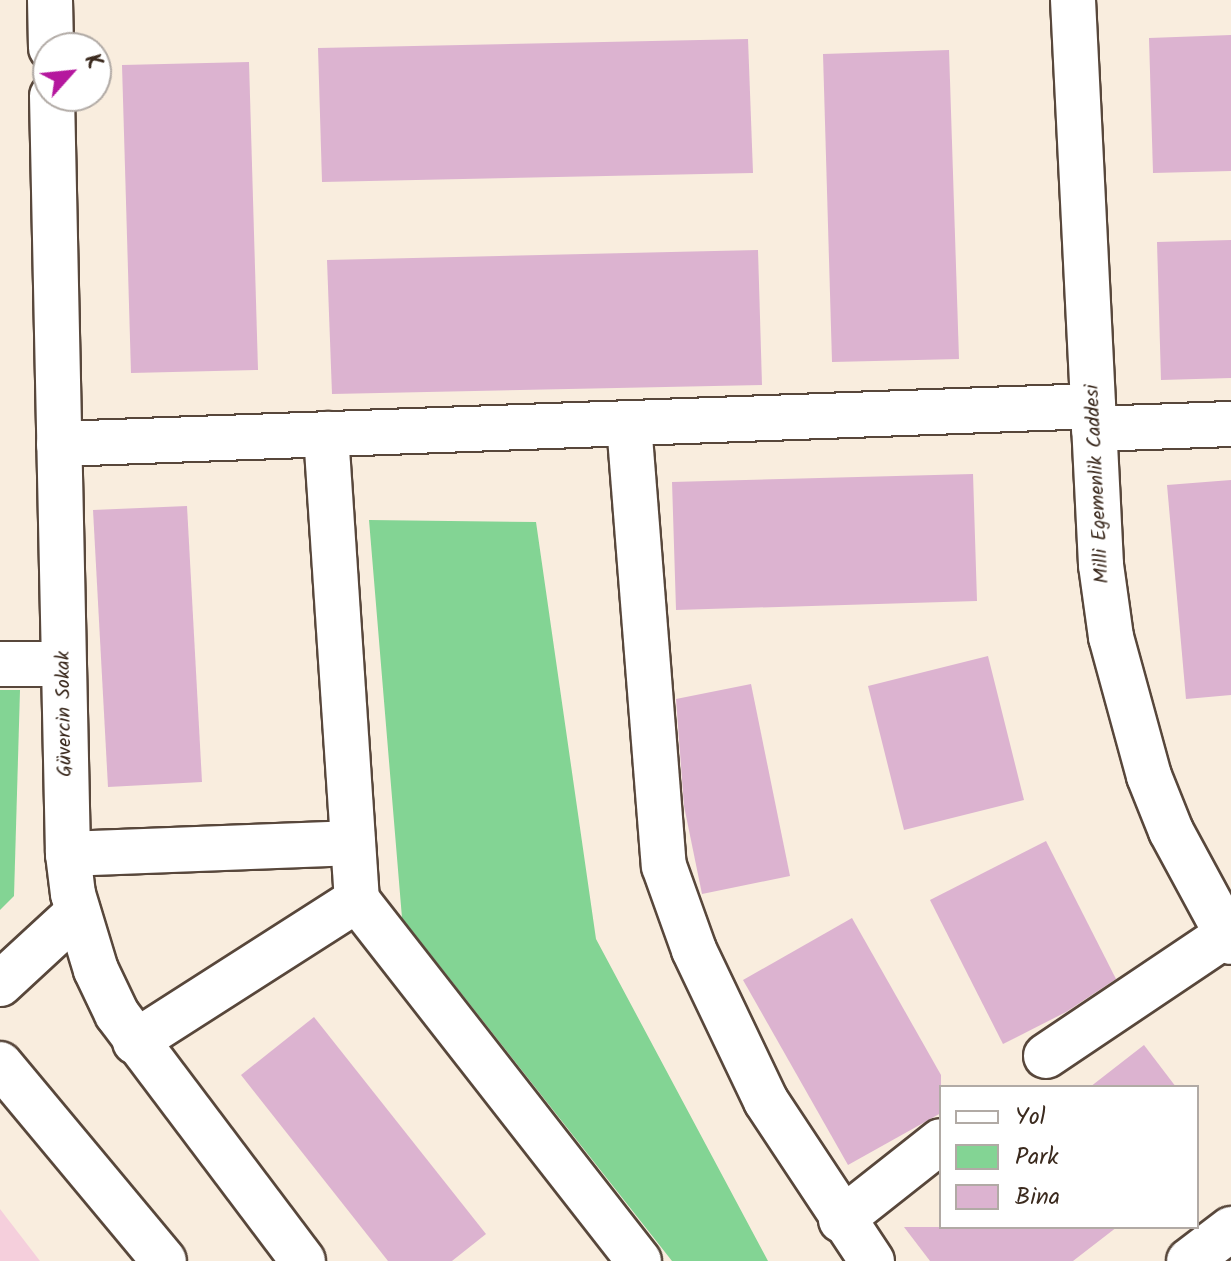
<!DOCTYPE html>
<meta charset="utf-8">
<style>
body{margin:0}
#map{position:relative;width:1231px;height:1261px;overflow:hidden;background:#f9edde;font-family:Kalam,sans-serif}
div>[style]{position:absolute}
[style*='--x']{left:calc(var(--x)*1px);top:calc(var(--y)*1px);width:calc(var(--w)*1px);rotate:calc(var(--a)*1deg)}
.built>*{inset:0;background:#f5cfdc}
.green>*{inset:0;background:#83d494}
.building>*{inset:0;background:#dcb3d0}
.roads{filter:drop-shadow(2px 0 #58473b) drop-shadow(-2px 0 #58473b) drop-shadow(0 2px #58473b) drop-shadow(0 -2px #58473b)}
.minor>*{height:44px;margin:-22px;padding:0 22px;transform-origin:22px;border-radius:22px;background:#fff}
span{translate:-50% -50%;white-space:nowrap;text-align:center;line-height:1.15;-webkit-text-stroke:7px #fff;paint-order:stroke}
.street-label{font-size:20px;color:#3b2a1e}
.legend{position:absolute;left:939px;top:1085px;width:260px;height:144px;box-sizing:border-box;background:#fff;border:2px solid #b1aaa5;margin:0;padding:10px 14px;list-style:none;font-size:24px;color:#3b2a1e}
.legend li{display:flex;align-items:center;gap:16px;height:40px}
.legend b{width:40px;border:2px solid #b1aaa5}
.north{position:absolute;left:32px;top:32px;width:80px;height:80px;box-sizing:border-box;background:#fff;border:2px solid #b1aaa5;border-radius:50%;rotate:63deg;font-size:22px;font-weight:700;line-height:32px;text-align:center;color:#3b2a1e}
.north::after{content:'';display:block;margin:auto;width:28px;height:36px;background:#b5179e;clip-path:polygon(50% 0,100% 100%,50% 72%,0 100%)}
</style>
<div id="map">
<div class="built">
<div style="clip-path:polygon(0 1209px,40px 1261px,0 1261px)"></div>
</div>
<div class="green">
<div style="clip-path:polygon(369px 520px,536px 522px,596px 939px,768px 1261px,672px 1261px,402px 918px)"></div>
<div style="clip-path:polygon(0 690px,20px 690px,14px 896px,0 910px)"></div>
</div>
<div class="building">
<div style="clip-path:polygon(1231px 35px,1231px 171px,1153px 173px,1149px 38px)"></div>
<div style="clip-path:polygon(748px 39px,753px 173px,322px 182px,318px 48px)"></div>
<div style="clip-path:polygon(949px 50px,959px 359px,832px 362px,823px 54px)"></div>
<div style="clip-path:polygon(249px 62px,258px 370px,131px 373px,122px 65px)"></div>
<div style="clip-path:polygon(1231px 240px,1231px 378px,1161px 380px,1157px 242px)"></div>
<div style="clip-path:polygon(758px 250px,762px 385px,332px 394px,327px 260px)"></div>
<div style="clip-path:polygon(973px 474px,977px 601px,676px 610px,672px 482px)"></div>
<div style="clip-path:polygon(1231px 480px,1231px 695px,1186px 699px,1167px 485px)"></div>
<div style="clip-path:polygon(187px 506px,202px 782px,108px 787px,93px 510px)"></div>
<div style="clip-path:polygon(988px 656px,1024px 800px,904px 830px,868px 686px)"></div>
<div style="clip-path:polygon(751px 684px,790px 876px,702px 894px,684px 806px,676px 699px)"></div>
<div style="clip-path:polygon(1046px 841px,1116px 979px,1066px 1012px,1003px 1044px,930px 900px)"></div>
<div style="clip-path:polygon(852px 918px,941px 1075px,941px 1113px,848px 1165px,743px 980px)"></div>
<div style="clip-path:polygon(314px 1017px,486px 1234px,452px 1261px,388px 1261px,241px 1075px)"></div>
<div style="clip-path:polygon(1144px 1045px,1176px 1087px,1090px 1087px)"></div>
<div style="clip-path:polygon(904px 1227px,1117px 1227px,1073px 1261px,930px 1261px)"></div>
</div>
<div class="roads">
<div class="minor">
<div style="--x:50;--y:0;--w:48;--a:88.8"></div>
<div style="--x:1073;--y:0;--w:566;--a:87.16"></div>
<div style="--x:1101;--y:565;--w:73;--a:82.1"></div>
<div style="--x:1111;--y:637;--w:144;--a:74.7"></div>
<div style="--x:1149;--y:776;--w:59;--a:68.2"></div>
<div style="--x:1171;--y:831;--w:126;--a:61.6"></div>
<div style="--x:52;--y:96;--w:758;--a:88.79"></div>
<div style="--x:68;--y:854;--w:40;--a:82.9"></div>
<div style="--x:73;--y:894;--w:79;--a:73.2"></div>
<div style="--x:96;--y:970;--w:49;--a:64.5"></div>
<div style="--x:117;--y:1014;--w:309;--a:53"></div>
<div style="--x:629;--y:424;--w:443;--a:85.5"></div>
<div style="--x:664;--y:866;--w:89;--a:70.3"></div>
<div style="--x:694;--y:950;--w:167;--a:64.5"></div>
<div style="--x:766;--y:1101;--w:192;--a:56.5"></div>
<div style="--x:1094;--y:429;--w:137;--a:-2.1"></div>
<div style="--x:326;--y:434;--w:467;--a:86.2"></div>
<div style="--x:357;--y:900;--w:458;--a:52"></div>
<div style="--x:59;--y:444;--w:1035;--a:-2.1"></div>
<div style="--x:0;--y:664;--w:63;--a:0"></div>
<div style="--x:68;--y:854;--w:285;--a:-2.2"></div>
<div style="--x:0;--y:984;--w:106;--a:-42.7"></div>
<div style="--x:135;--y:1042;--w:264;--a:-32.6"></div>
<div style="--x:1046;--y:1056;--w:217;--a:-33.9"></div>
<div style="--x:0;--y:1064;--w:256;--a:50.2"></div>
<div style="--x:841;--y:1220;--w:127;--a:-38.3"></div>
<div style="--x:1189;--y:1261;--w:53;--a:-37.3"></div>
</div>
</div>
<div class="street-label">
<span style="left:1098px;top:484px;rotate:-93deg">Milli Egemenlik Caddesi</span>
<span style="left:65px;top:714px;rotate:-91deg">Güvercin Sokak</span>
</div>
<ul class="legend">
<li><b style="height:10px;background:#fff"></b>Yol</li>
<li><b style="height:22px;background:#83d494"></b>Park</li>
<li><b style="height:22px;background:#dcb3d0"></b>Bina</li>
</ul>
<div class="north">K</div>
</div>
